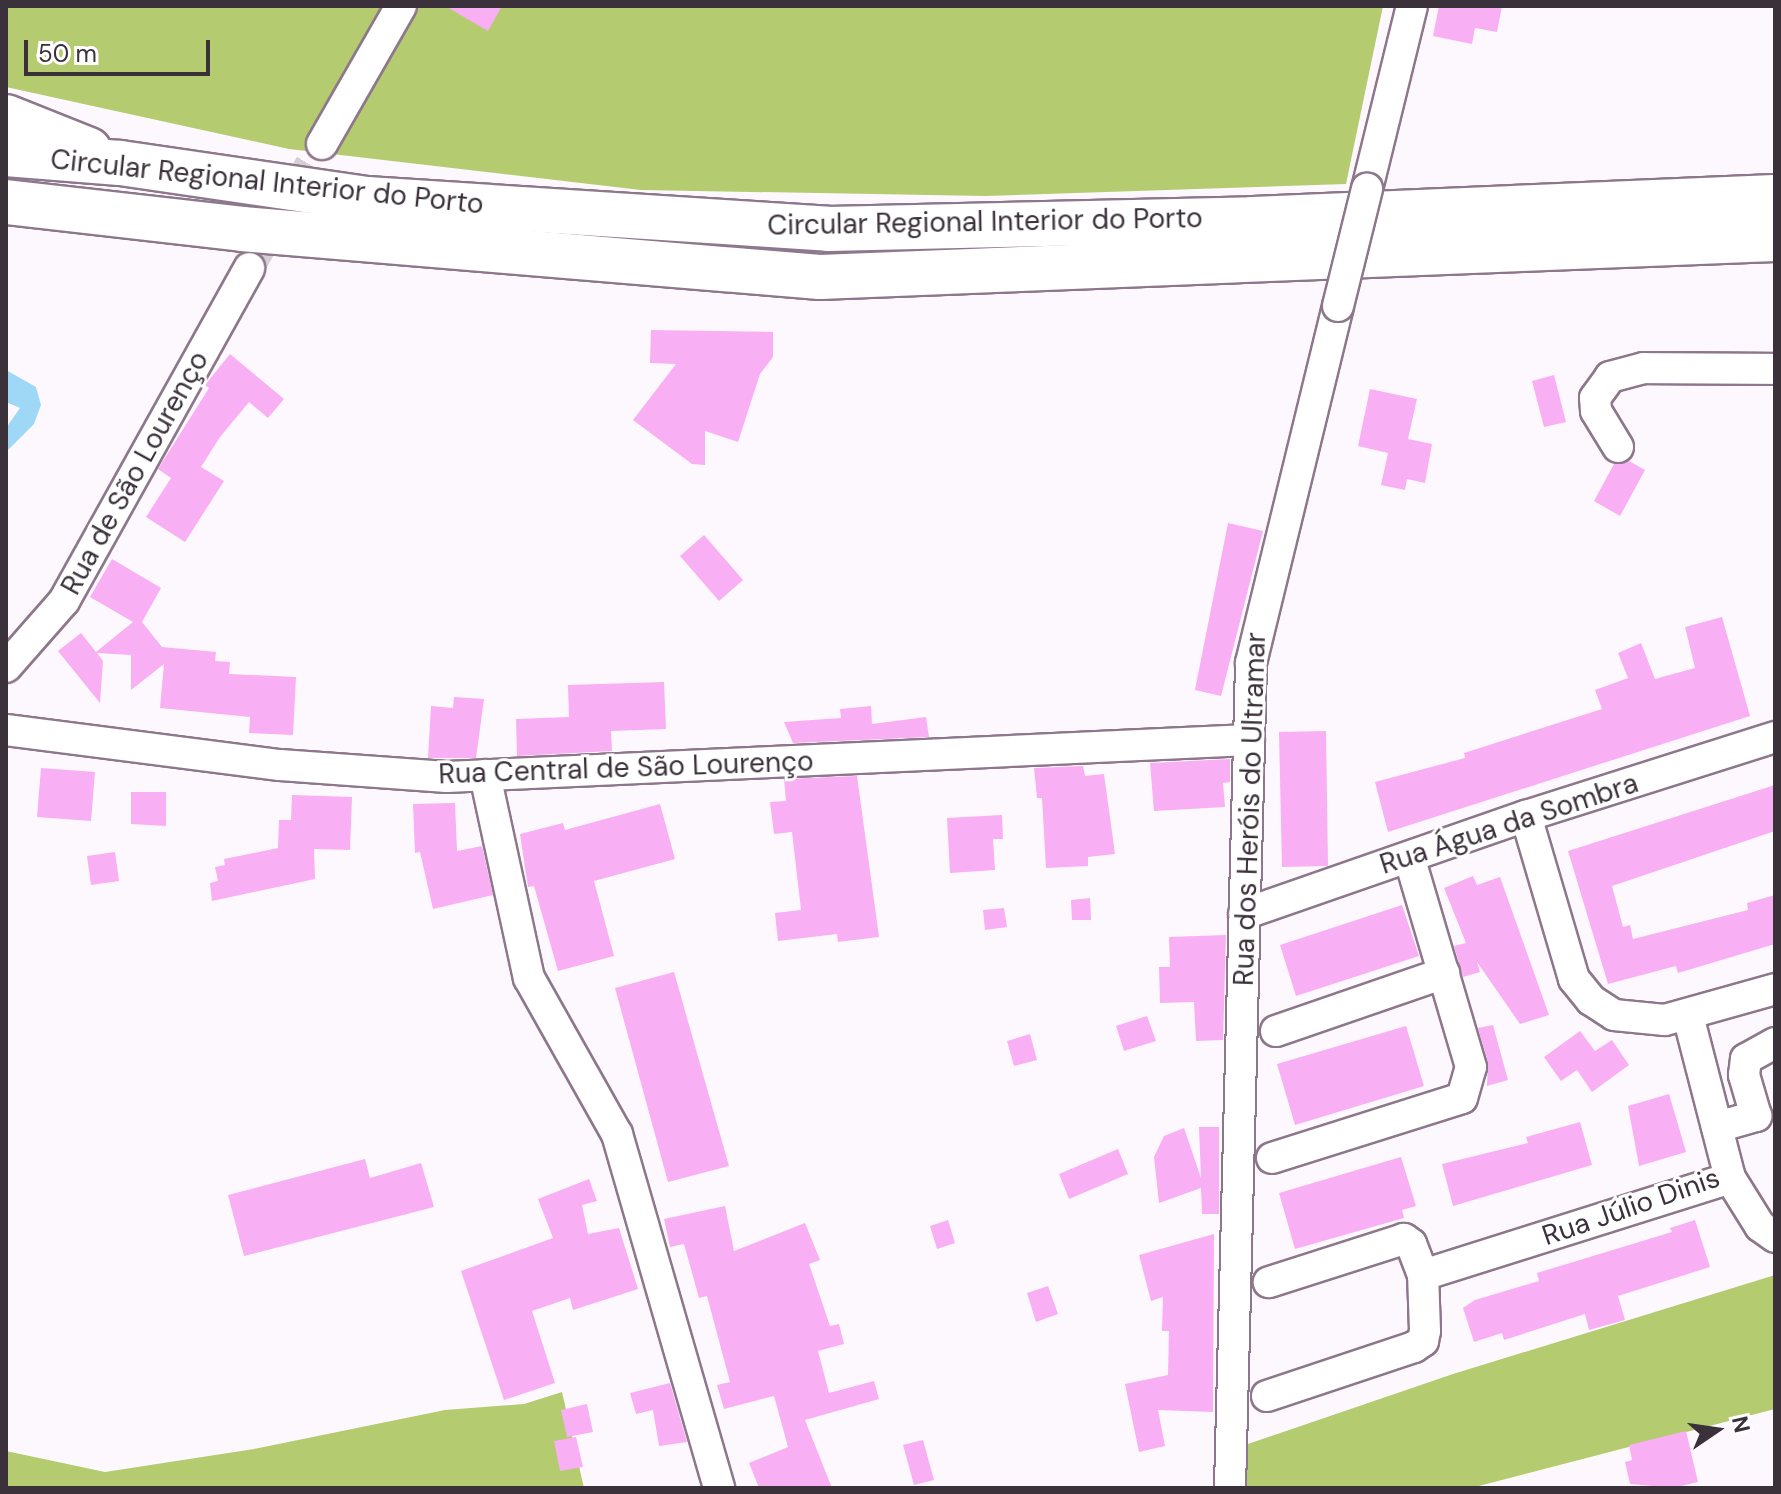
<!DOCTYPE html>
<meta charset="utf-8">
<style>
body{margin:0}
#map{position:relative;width:1781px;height:1494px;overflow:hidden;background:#fdf8fd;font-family:"DM Sans",sans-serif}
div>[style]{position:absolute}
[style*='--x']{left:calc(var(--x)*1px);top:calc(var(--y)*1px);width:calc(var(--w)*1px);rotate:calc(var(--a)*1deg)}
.forest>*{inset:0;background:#b4cb6f}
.water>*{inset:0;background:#9fd8f7}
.building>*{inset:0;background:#f8aff3}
.minor-tunnel>*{height:30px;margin-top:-15px;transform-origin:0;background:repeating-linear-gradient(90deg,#d6d0d6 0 30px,transparent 0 45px)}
.roads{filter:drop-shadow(2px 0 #8d778b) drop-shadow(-2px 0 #8d778b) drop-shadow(0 2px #8d778b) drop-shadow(0 -2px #8d778b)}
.minor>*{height:30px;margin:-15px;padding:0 15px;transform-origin:15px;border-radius:15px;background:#fff}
.highway>*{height:44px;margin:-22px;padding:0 22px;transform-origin:22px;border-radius:22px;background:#fff}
.bridges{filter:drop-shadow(2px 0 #8d778b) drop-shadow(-2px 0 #8d778b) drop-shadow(0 2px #8d778b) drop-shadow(0 -2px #8d778b)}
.minor-bridge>*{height:30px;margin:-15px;padding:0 15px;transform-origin:15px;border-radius:15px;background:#fff}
span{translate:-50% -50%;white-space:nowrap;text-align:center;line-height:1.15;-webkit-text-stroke:6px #fff;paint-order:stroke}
.street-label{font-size:28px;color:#3b313a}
.frame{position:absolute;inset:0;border:8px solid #3b313a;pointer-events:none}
.north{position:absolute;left:1677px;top:1390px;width:80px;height:80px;-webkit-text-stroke:6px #fff;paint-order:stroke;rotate:77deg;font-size:22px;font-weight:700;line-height:32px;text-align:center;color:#3b313a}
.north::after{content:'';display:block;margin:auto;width:28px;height:36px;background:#3b313a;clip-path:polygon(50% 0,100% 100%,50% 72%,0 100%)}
.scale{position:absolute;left:24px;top:40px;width:186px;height:36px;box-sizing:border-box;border:4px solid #3b313a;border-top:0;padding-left:10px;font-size:24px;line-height:28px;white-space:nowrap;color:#3b313a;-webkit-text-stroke:6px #fff;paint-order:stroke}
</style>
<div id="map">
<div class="forest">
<div style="clip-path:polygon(6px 6px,1383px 6px,1346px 184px,985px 196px,641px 190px,289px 149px,6px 87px)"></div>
<div style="clip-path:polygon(1775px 1275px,1775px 1409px,1471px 1488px,1242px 1488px,1245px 1445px,1453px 1374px)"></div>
<div style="clip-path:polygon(562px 1392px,584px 1488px,6px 1488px,6px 1451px,105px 1472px,254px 1449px,445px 1410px,524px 1404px)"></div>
</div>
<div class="water">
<div style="clip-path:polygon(6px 370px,36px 387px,41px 405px,34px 424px,6px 452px,6px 428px,20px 408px,6px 402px)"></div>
</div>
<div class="building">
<div style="clip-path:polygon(445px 6px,502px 6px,488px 31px)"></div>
<div style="clip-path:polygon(1439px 6px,1502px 6px,1497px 32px,1475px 28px,1472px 44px,1433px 36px)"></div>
<div style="clip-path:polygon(651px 330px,773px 332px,773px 357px,760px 374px,738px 442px,705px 431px,705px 465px,692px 464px,633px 420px,676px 364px,650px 363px)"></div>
<div style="clip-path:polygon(230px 354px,284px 399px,268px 418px,249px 402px,220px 437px,201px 467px,224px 481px,185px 542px,146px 517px,171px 478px,158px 469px,209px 388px,205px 385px)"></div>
<div style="clip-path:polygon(1554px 375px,1566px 422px,1544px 427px,1532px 381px)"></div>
<div style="clip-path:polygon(1370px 389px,1417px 399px,1408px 439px,1432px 444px,1425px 483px,1407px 479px,1405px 490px,1381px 485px,1388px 453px,1358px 446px)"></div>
<div style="clip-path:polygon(1629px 461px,1645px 470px,1620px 516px,1594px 501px,1614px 464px)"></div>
<div style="clip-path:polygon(1228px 523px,1263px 531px,1221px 696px,1195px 690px)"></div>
<div style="clip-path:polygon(704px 535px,743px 580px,719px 601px,680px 556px)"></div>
<div style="clip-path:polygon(112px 559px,161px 588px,142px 622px,162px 647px,216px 652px,215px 661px,230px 662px,229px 674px,296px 677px,293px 735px,249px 733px,250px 717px,160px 708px,164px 664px,131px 690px,131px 655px,97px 653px,103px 661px,100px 703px,58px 651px,81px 633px,96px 652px,133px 622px,90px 597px)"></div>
<div style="clip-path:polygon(1722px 617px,1750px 716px,1388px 832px,1375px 782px,1465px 758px,1464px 753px,1602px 709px,1595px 690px,1628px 678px,1618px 653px,1641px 643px,1655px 679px,1695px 668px,1685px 627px)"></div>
<div style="clip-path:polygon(664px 682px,666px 729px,611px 731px,612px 751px,517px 756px,516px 719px,569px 717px,568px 685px)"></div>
<div style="clip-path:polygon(454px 697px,484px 699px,476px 758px,428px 758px,431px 706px,453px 708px)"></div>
<div style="clip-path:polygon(871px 706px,872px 724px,926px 717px,929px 737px,793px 743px,784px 722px,841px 718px,840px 709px)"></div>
<div style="clip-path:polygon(1326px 731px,1328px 866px,1282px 867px,1279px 732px)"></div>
<div style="clip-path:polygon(1230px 759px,1230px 782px,1223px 783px,1225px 807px,1154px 811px,1150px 763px)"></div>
<div style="clip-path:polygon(1083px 766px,1085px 776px,1104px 774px,1115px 854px,1088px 857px,1088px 866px,1046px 868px,1042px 798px,1037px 798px,1034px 768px)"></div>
<div style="clip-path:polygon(41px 768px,95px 772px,91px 821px,37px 817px)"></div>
<div style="clip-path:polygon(857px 776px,879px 937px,838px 942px,837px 934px,778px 941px,775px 913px,801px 910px,792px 832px,774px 834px,770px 802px,786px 801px,784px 779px)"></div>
<div style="clip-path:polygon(1775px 785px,1775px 831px,1612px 886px,1623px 927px,1630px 925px,1633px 939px,1748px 910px,1747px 903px,1775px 895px,1775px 944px,1678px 973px,1676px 966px,1608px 984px,1568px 851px)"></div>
<div style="clip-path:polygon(131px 792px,166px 792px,166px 826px,131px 824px)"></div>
<div style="clip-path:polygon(292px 795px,352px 797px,350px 850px,314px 849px,315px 879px,212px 901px,210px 883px,218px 881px,215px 867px,225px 865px,224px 859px,278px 848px,279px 820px,291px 820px)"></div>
<div style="clip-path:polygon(455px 803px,457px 851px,482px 846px,493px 895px,433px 909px,420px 852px,415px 853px,413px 804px)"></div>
<div style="clip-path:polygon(660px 804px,675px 859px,594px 881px,614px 956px,558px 971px,534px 886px,528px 887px,520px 834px,563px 823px,565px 830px)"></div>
<div style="clip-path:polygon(1002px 815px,1003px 839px,993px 839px,995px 870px,950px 873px,947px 818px)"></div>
<div style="clip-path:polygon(115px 852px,119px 881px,91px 885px,87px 856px)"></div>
<div style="clip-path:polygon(1473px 876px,1477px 885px,1500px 877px,1549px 1015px,1520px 1024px,1477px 962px,1480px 972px,1463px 977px,1454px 946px,1466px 943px,1444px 888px)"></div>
<div style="clip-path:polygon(1090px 898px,1091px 920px,1072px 920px,1071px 900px)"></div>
<div style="clip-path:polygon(1402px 905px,1419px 956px,1296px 996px,1280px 945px)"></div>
<div style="clip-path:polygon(1004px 908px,1007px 927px,985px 930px,983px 910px)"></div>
<div style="clip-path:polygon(1226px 935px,1223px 1040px,1196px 1041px,1194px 1002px,1160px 1003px,1159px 967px,1170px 967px,1169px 937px)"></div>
<div style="clip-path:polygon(674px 972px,729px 1166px,668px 1182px,615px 988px)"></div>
<div style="clip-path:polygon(1147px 1016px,1156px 1041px,1124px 1051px,1116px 1026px)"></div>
<div style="clip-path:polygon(1493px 1025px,1508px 1080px,1487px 1086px,1488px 1062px,1478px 1028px)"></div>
<div style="clip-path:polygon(1406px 1026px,1424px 1086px,1295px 1125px,1277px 1064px)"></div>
<div style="clip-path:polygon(1580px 1031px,1595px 1051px,1612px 1040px,1629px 1065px,1592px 1092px,1577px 1070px,1561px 1081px,1544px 1057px)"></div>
<div style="clip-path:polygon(1030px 1034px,1037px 1060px,1014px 1066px,1007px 1041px)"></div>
<div style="clip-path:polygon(1669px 1094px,1686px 1152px,1639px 1166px,1628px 1106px)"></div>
<div style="clip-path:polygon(1580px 1122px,1592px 1165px,1453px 1206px,1442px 1164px,1528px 1143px,1526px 1137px)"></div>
<div style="clip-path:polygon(1199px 1127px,1219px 1127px,1219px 1214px,1202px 1214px,1201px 1188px,1159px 1203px,1154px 1157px,1164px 1136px,1184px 1128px,1201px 1178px)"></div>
<div style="clip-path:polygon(1118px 1149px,1128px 1174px,1069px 1199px,1059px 1174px)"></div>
<div style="clip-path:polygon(1401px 1157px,1416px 1206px,1402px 1210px,1404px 1218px,1295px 1249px,1279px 1193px)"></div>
<div style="clip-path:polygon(365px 1159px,370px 1178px,421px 1163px,434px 1207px,244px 1256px,228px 1195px)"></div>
<div style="clip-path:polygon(589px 1179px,597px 1201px,582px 1205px,588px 1234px,619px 1228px,638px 1289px,573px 1310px,570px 1298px,532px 1311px,555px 1383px,504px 1400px,461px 1271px,553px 1238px,538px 1199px)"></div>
<div style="clip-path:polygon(725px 1206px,734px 1251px,805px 1223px,820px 1260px,809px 1264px,830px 1326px,839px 1324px,844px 1344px,818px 1351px,829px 1393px,874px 1381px,879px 1399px,805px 1420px,832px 1488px,759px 1488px,749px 1463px,788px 1447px,774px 1396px,724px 1409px,717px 1385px,730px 1382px,707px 1296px,699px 1298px,684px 1244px,670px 1247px,664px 1219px)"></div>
<div style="clip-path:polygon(948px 1220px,955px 1243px,937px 1249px,930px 1226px)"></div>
<div style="clip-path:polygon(1695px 1220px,1710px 1267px,1618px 1296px,1625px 1320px,1589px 1330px,1585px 1314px,1504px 1340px,1502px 1333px,1474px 1342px,1463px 1308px,1475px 1300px,1539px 1281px,1537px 1273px,1672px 1232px,1670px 1228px)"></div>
<div style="clip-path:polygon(1214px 1234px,1213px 1412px,1158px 1410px,1165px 1446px,1139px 1452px,1125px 1384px,1168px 1375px,1169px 1331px,1162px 1331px,1163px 1297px,1151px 1301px,1139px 1255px)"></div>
<div style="clip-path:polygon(1048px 1286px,1058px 1314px,1036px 1322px,1027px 1293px)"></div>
<div style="clip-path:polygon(670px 1383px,687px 1442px,659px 1446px,653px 1410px,636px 1414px,630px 1393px)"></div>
<div style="clip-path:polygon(587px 1404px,593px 1432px,567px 1437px,561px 1410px)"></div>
<div style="clip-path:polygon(1686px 1431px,1698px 1482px,1673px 1488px,1630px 1484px,1625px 1462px,1632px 1460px,1629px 1445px)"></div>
<div style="clip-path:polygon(576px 1437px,583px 1467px,560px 1471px,554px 1441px)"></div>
<div style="clip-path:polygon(923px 1440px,934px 1480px,914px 1485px,903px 1445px)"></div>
</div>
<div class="minor-tunnel">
<div style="--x:249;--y:268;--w:144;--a:-59.5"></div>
</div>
<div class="roads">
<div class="minor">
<div style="--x:322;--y:144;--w:159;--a:-60.2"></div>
<div style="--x:1367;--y:189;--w:188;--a:-76.2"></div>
<div style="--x:1618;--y:447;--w:42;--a:-121.4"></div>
<div style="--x:1596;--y:411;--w:13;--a:-94"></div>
<div style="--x:1595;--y:398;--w:26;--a:-54"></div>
<div style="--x:1610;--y:377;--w:35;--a:-15"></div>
<div style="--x:1644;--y:368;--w:131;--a:0.4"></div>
<div style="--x:6;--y:667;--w:88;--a:-48.7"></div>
<div style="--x:64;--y:601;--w:381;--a:-60.9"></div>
<div style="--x:6;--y:730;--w:276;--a:7.3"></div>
<div style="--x:280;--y:765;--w:167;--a:4.1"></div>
<div style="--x:447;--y:777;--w:803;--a:-2.64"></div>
<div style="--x:485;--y:775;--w:208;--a:77.8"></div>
<div style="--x:529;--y:978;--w:179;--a:60.6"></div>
<div style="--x:617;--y:1134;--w:368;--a:73.9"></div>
<div style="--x:1526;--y:816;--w:170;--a:73.6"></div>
<div style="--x:1574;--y:979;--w:27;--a:51"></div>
<div style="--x:1591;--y:1000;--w:27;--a:33"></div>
<div style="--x:1614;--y:1015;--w:51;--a:5.6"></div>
<div style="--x:1665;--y:1020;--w:114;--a:-15.7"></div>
<div style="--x:1244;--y:914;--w:299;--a:-19.2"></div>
<div style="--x:1526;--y:816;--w:261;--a:-17.6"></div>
<div style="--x:1276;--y:1031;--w:178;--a:-19"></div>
<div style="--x:1717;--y:1127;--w:41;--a:-15.8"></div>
<div style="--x:1756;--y:1116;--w:43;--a:-106.3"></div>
<div style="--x:1744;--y:1075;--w:16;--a:-83"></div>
<div style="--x:1746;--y:1059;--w:33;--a:-29"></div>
<div style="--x:1272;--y:1158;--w:199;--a:-17.5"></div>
<div style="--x:1462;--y:1098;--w:32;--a:-74"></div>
<div style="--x:1471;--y:1067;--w:219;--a:-106.4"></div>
<div style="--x:1730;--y:1178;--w:57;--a:58"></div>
<div style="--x:1760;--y:1226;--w:19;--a:36"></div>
<div style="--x:1423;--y:1275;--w:322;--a:-17.5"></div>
<div style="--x:1730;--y:1178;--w:167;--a:-104.5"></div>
<div style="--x:1267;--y:1396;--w:155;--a:-18.4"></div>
<div style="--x:1414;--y:1347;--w:11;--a:-34"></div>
<div style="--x:1423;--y:1341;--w:10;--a:-79"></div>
<div style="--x:1425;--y:1331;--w:56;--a:-92"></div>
<div style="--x:1423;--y:1275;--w:33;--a:-111"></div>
<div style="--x:1411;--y:1244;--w:9;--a:-144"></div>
<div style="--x:1404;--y:1239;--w:142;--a:162.3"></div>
<div style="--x:1230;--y:1488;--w:825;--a:-88.54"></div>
<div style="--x:1251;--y:663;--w:367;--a:-76.3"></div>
</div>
<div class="highway">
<div style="--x:6;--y:117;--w:89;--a:21.7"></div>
<div style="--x:6;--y:154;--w:114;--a:4.5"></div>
<div style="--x:120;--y:163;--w:250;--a:8.3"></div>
<div style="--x:367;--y:199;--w:462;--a:3.7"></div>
<div style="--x:828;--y:229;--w:425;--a:-1.3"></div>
<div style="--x:1253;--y:219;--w:522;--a:-2.41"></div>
<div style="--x:6;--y:202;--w:238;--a:6.5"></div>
<div style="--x:242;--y:229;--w:580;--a:4.75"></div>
<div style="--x:820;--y:277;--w:956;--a:-2.28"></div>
</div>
</div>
<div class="bridges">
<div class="minor-bridge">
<div style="--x:1338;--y:306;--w:121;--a:-76.1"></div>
</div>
</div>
<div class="street-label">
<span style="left:267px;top:182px;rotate:6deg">Circular Regional Interior do Porto</span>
<span style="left:985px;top:222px;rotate:-1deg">Circular Regional Interior do Porto</span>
<span style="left:135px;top:473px;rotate:-61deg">Rua de São Lourenço</span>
<span style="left:626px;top:768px;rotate:-2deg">Rua Central de São Lourenço</span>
<span style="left:1250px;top:809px;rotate:-88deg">Rua dos Heróis do Ultramar</span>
<span style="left:1509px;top:824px;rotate:-18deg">Rua Água da Sombra</span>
<span style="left:1631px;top:1207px;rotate:-19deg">Rua Júlio Dinis</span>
</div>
<div class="frame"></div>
<div class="north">N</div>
<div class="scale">50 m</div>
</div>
